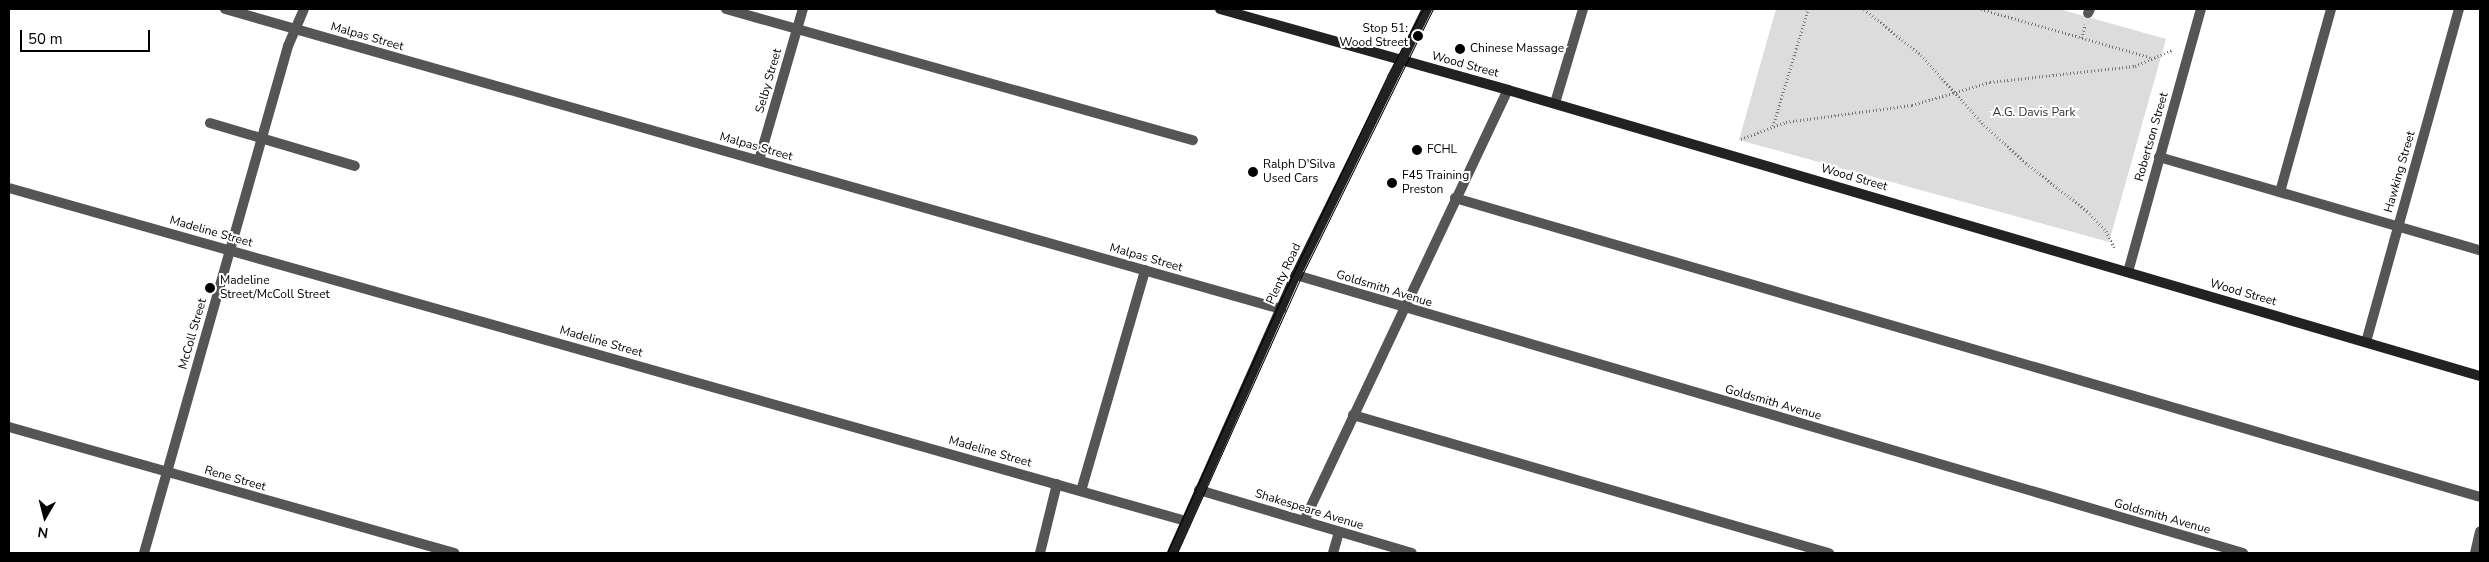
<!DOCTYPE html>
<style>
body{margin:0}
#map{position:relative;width:2489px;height:562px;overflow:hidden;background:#fff;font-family:"Nunito Sans",sans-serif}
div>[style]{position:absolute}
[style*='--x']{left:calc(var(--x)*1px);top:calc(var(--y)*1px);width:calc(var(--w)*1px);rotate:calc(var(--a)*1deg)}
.green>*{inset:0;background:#dcdcdc}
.path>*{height:3px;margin-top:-1.5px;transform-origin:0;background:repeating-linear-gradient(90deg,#777 0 1px,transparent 0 3.5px)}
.lane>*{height:10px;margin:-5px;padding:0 5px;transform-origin:5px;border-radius:5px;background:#555}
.street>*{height:10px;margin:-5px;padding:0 5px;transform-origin:5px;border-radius:5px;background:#555}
.secondary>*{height:10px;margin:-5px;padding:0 5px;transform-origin:5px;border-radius:5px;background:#222}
.tram>*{height:1px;margin:-0.5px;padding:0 0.5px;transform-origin:0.5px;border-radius:0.5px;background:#000}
.dots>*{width:14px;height:14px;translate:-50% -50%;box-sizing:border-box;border:2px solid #fff;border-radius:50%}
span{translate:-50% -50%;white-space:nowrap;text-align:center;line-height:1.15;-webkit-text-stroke:4px #fff;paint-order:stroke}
.poi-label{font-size:12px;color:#000}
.right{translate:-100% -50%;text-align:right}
.left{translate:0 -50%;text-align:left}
.street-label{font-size:12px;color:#000}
.park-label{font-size:12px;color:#333}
.frame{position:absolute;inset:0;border:10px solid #000;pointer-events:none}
.north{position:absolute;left:20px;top:492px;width:50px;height:50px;-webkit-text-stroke:4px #fff;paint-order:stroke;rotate:188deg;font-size:14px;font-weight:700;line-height:20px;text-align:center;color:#000}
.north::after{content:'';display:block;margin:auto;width:18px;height:22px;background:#000;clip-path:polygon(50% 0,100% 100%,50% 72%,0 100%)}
.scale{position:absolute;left:20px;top:30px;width:130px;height:22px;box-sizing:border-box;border:2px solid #000;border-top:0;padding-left:6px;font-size:15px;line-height:18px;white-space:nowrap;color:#000;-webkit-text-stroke:4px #fff;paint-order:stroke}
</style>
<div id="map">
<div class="green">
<div style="clip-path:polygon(1776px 9px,2059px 9px,2166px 39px,2109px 242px,1739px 140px)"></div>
</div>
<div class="path">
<div style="--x:1864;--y:9;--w:73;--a:38.9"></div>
<div style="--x:1921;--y:55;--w:94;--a:48"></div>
<div style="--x:1984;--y:125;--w:57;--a:42.1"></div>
<div style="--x:2026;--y:163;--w:78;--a:38.2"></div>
<div style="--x:2087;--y:211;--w:28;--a:46"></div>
<div style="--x:2106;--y:231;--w:20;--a:63"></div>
<div style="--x:1981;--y:9;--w:176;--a:15.9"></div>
<div style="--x:2082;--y:38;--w:14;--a:-78"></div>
<div style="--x:1773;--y:126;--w:122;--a:-73.3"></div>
<div style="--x:1741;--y:139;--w:48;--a:-20.7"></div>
<div style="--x:1786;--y:122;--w:127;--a:-7.7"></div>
<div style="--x:1912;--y:105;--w:81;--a:-16.4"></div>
<div style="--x:1990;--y:82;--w:146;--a:-6.3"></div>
<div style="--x:2135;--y:66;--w:40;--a:-23.4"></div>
</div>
<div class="lane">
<div style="--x:726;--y:9;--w:485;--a:15.7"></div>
<div style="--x:2088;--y:13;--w:4;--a:-63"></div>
<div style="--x:1555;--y:103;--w:98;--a:-73.4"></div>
<div style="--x:210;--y:123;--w:151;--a:16.5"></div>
<div style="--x:2159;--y:157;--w:334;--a:16.2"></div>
<div style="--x:2280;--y:192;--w:190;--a:-74.4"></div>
<div style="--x:1455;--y:198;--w:1068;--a:16.26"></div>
<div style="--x:1353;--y:415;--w:496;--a:16.2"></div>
<div style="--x:1081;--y:491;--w:230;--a:-73.8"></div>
<div style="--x:1304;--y:521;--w:477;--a:-64.7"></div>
<div style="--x:1040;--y:553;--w:71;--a:-76.2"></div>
<div style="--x:1333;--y:553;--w:22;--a:-74"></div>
</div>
<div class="street">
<div style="--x:225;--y:9;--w:1098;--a:15.86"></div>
<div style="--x:759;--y:160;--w:157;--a:-73.8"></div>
<div style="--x:9;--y:188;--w:1223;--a:15.8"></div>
<div style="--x:2128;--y:272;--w:273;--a:-74.5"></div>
<div style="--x:1296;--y:275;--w:987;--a:16.36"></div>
<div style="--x:2366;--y:342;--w:346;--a:-74.4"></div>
<div style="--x:9;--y:427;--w:463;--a:15.8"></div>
<div style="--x:1199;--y:490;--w:222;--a:16.5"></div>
<div style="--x:144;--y:553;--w:527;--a:-74.14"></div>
<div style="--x:288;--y:46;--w:40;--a:-66.6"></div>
<div style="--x:2475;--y:553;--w:22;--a:-77"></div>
</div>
<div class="secondary">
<div style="--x:1220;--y:9;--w:299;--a:15.7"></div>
<div style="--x:1508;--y:90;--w:1013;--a:16.4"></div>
<div style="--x:1172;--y:553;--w:304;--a:-66"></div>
<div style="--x:1296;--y:275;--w:297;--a:-63.8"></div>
</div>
<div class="tram">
<div style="--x:1167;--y:553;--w:269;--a:-65.8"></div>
<div style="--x:1277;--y:308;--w:257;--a:-64.6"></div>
<div style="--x:1387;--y:76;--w:76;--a:-61.8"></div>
<div style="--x:1177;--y:553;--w:303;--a:-65.8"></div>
<div style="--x:1301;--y:277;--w:299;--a:-63.8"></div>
</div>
<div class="dots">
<div style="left:1418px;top:36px;background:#000"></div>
<div style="left:1460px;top:49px;background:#000"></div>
<div style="left:1417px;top:150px;background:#000"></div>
<div style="left:1253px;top:172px;background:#000"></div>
<div style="left:1392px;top:183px;background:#000"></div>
<div style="left:210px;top:288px;background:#000"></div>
</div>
<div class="poi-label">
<span class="right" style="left:1408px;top:36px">Stop 51:<br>Wood Street</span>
<span class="left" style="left:1470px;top:49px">Chinese Massage</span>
<span class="left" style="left:1427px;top:150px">FCHL</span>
<span class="left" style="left:1263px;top:172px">Ralph D'Silva<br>Used Cars</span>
<span class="left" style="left:1402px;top:183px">F45 Training<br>Preston</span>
<span class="left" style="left:220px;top:288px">Madeline<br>Street/McColl Street</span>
</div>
<div class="street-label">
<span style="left:367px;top:37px;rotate:16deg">Malpas Street</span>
<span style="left:1465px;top:65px;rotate:15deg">Wood Street</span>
<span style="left:769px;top:81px;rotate:-74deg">Selby Street</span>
<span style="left:2152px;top:137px;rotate:-74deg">Robertson Street</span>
<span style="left:756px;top:147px;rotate:16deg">Malpas Street</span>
<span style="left:2400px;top:172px;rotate:-74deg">Hawking Street</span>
<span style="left:1854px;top:178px;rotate:16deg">Wood Street</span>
<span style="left:211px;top:232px;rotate:16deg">Madeline Street</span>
<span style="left:1146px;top:258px;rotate:16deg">Malpas Street</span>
<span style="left:1284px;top:274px;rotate:-65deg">Plenty Road</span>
<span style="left:1384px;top:289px;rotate:17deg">Goldsmith Avenue</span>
<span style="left:2243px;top:293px;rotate:16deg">Wood Street</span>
<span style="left:193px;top:334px;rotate:-74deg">McColl Street</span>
<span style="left:601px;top:342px;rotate:16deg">Madeline Street</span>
<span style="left:1773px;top:403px;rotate:16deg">Goldsmith Avenue</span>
<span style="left:990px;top:452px;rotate:16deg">Madeline Street</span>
<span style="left:235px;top:479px;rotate:16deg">Rene Street</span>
<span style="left:1309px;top:510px;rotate:17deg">Shakespeare Avenue</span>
<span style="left:2162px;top:517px;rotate:16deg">Goldsmith Avenue</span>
</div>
<div class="park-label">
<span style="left:2034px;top:113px">A.G. Davis Park</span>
</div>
<div class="frame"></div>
<div class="north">N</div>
<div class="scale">50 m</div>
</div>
